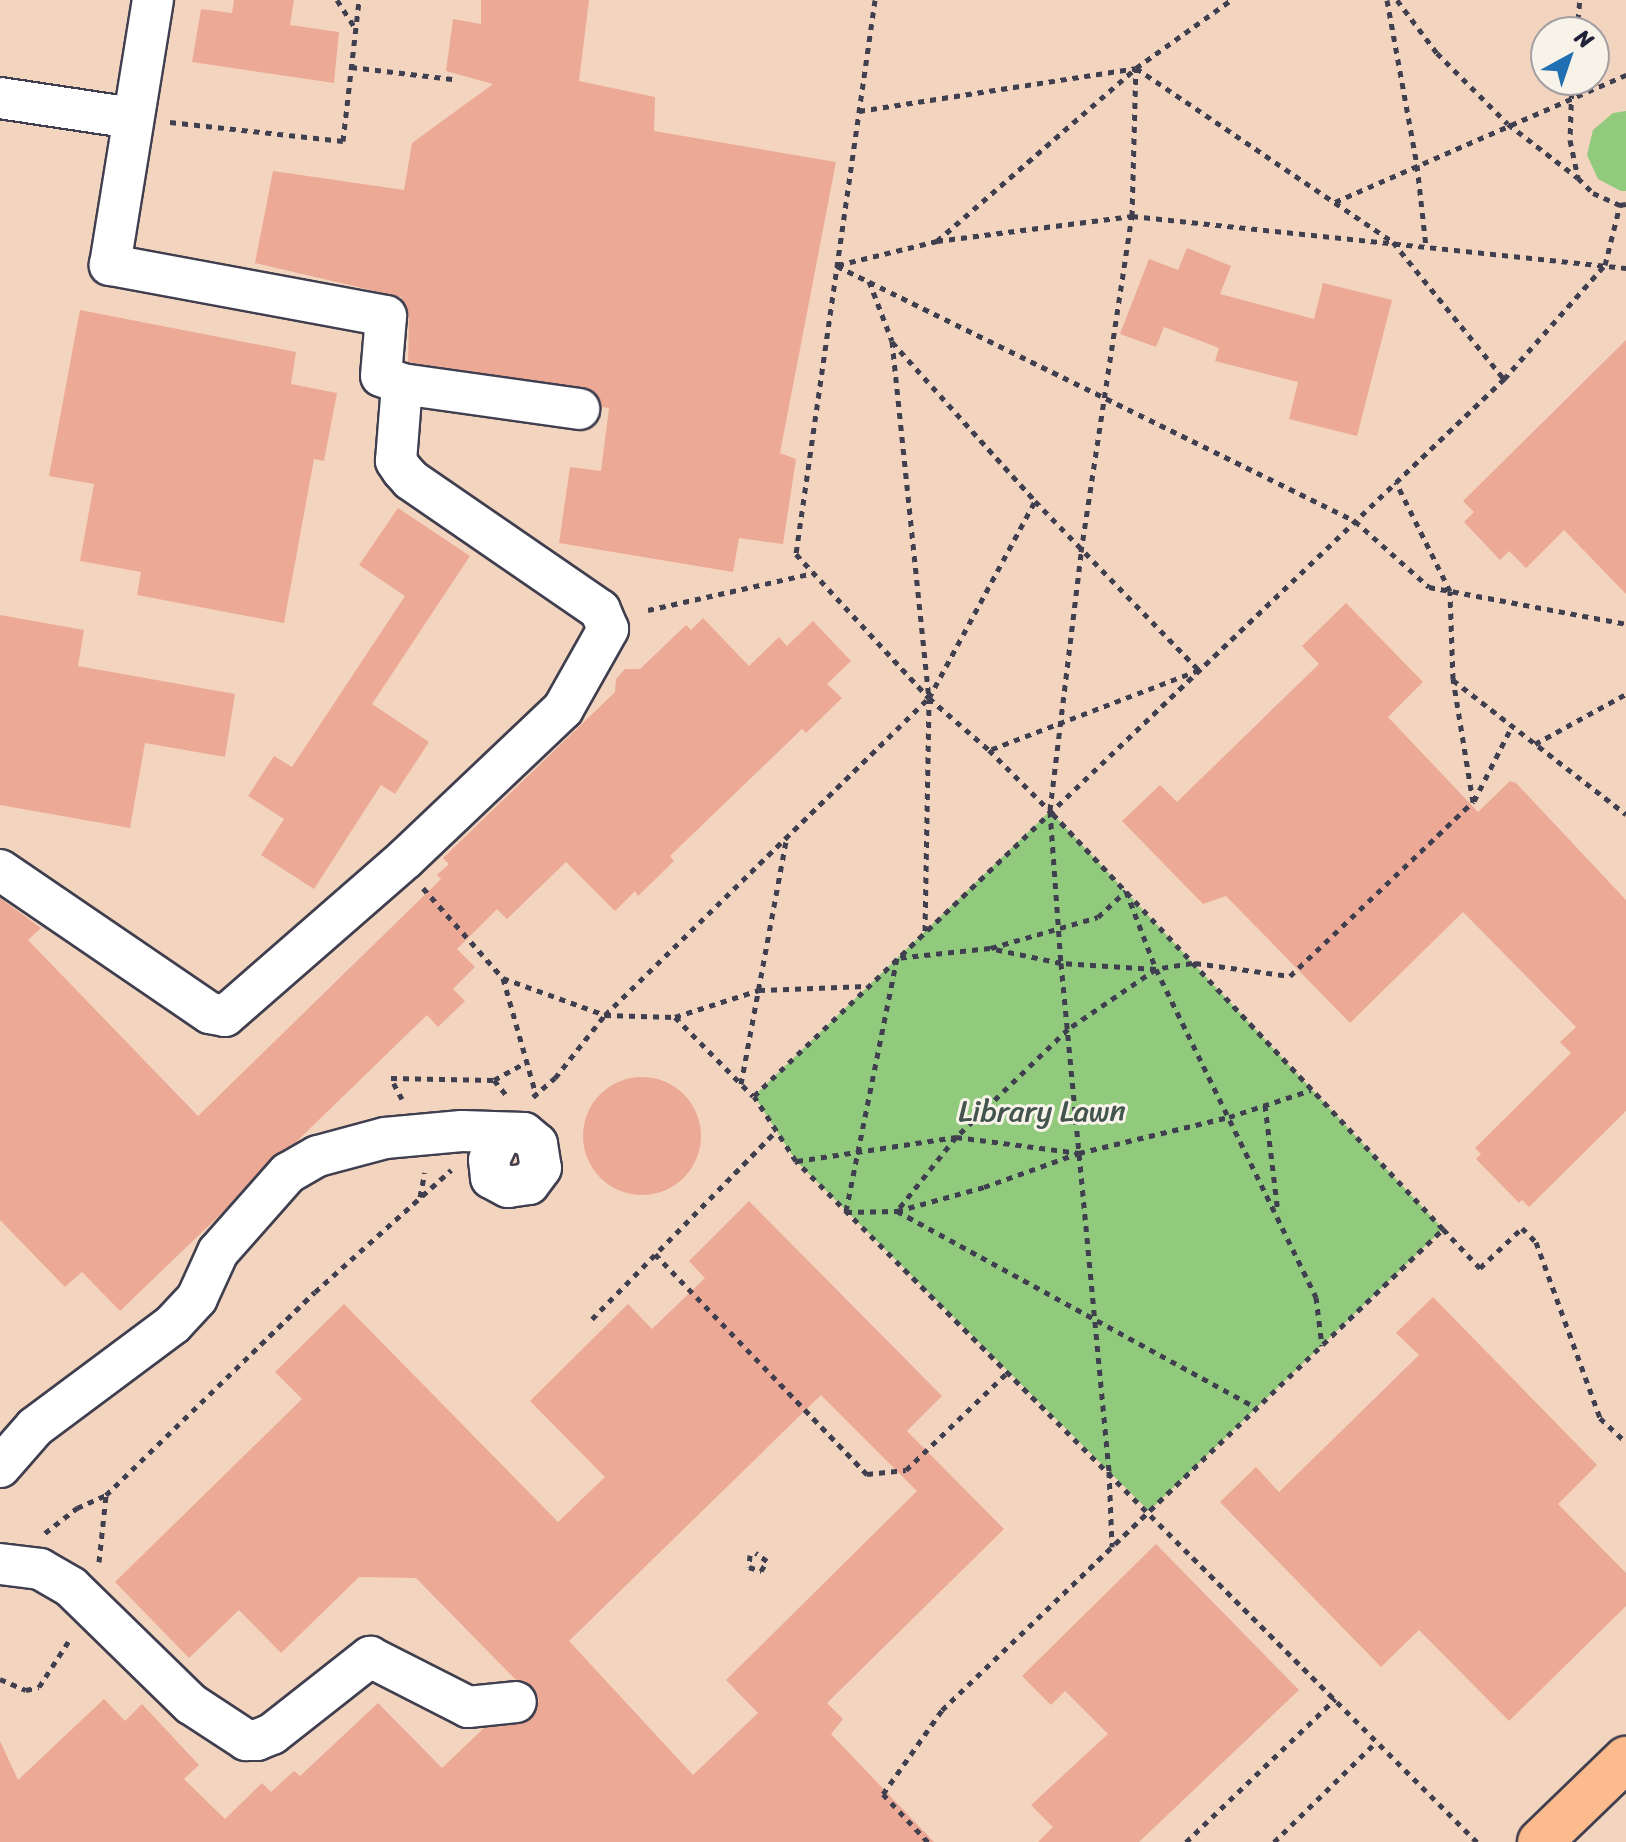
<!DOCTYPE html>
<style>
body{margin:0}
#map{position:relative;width:1626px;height:1842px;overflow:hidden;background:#ebe3c3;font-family:Sriracha,sans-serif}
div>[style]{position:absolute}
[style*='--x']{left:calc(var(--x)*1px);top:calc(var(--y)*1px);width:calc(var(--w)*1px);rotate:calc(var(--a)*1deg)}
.built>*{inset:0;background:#f3d4be}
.green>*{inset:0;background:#91ca7d}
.building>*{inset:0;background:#ecaa96}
.round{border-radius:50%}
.path>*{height:5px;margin-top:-2.5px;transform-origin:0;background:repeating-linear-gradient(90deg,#403f4f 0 6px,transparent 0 12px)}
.roads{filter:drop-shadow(2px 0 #403f4f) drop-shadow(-2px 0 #403f4f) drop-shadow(0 2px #403f4f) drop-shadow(0 -2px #403f4f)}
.minor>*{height:40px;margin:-20px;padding:0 20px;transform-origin:20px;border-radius:20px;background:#fff}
.major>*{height:44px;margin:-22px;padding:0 22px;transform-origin:22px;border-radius:22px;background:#fbbb8c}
span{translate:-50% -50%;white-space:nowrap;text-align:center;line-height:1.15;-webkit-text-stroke:6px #f7f3e8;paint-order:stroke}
.park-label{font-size:30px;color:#43544f}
.north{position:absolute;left:1530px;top:16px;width:80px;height:80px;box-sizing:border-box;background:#f7f3e8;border:2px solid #a29fa3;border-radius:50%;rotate:40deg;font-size:22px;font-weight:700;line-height:32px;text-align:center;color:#22223b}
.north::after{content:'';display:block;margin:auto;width:28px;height:36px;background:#1f6fb2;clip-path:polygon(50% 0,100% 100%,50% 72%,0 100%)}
</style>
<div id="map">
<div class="built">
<div style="clip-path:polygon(evenodd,0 0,1626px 0,1626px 1842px,0 1842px,0 0,1546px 32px,1594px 32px,1594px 80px,1546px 80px,1546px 32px)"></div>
</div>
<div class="green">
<div style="clip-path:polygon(1626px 111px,1626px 191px,1621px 191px,1598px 179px,1587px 155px,1593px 130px,1613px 113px)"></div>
<div style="clip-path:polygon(1050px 811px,1443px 1229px,1149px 1511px,796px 1161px,754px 1096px)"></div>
</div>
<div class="building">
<div style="clip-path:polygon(234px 0,294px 0,290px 25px,339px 32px,334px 83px,192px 62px,201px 9px,232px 13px)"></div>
<div style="clip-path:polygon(481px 0,589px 0,579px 81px,655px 97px,654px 131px,836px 162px,780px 453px,796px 459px,783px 544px,739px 538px,733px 572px,559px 543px,570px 467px,601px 471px,609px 408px,601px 407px,592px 390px,408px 362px,409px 317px,401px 297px,255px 263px,273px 171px,404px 190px,412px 143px,493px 84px,446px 71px,453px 19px,481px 24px)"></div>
<div style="clip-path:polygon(1187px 248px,1231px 266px,1220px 294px,1314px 319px,1323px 283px,1392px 300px,1357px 436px,1289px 419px,1298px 382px,1215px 361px,1219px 348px,1164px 327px,1156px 347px,1120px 334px,1149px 259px,1178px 270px)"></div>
<div style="clip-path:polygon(80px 310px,296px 352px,291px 384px,337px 393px,324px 461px,314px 459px,284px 623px,137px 595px,141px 572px,80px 561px,94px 484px,49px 476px)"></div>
<div style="clip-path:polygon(1626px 340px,1626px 594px,1564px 530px,1526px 568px,1509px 551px,1500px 560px,1464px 522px,1474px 512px,1463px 501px)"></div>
<div style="clip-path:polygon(398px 508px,470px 556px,372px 704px,429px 742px,395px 794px,381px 785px,314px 889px,261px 855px,284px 819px,248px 796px,274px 756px,292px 767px,405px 596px,359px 565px)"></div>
<div style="clip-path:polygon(1346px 603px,1423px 682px,1388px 717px,1478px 812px,1510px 781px,1516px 783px,1626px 900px,1626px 1111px,1529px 1207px,1522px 1200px,1519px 1203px,1476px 1159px,1481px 1154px,1475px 1148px,1571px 1053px,1560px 1042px,1576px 1027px,1463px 912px,1350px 1023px,1226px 896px,1203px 904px,1122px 821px,1160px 785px,1177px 802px,1319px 664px,1302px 646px)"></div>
<div style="clip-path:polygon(0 615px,84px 630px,78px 666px,235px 694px,225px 757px,145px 743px,130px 828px,0 805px)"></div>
<div style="clip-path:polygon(703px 618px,749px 666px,779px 637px,787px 646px,813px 621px,851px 661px,827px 684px,842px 698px,806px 733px,802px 729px,670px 856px,674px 861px,638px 896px,635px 891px,615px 911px,566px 862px,507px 919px,497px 909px,457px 949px,475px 967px,453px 989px,465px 1001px,438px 1027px,427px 1015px,295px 1143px,271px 1158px,224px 1211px,120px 1311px,82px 1272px,65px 1287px,0 1220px,0 898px,41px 928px,28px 940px,198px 1116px,441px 879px,437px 875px,449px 864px,443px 858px,615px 692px,616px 679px,625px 669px,640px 669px,686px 625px,691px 630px)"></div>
<div class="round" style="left:583px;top:1077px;width:118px;height:118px"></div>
<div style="clip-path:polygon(evenodd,749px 1201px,942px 1396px,907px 1431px,1004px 1529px,827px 1703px,843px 1719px,831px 1734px,934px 1842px,0 1842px,0 1741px,18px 1780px,104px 1699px,125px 1721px,142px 1704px,199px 1765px,184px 1779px,225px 1819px,262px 1783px,271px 1792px,294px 1771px,300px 1776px,378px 1703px,442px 1768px,484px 1728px,530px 1720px,539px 1700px,534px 1688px,515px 1679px,416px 1578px,359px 1577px,281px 1653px,239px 1610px,189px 1658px,115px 1582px,302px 1399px,275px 1372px,344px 1304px,558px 1522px,605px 1477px,530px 1401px,628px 1304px,652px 1329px,705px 1278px,689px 1261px,749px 1201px,821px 1395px,917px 1491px,726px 1680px,758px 1713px,693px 1775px,569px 1641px,821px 1395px)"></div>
<div style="clip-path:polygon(1433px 1297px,1597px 1465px,1558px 1504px,1626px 1573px,1626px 1606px,1509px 1721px,1419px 1630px,1381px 1667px,1220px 1502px,1256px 1467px,1279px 1492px,1419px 1355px,1396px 1333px)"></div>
<div style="clip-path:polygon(1156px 1544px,1299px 1690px,1139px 1842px,1038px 1842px,1053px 1827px,1031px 1805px,1108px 1734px,1065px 1691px,1051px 1705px,1022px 1676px)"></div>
</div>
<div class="path">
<div style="--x:337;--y:0;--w:33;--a:57"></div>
<div style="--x:875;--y:0;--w:560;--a:98.12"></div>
<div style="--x:796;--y:554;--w:196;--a:47.3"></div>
<div style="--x:929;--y:698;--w:79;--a:40.9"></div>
<div style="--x:989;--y:750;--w:86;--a:45"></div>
<div style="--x:1387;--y:0;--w:168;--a:79.7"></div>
<div style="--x:1417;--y:165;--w:81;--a:83.7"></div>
<div style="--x:1397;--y:0;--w:66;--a:53"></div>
<div style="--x:1437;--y:53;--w:100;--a:45"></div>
<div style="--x:1508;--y:124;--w:88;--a:37.6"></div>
<div style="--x:1577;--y:32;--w:32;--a:-85"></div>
<div style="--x:351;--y:67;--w:102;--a:6.8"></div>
<div style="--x:1572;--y:80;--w:60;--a:91.9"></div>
<div style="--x:1570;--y:140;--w:39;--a:78"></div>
<div style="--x:1578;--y:178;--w:21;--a:45"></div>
<div style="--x:1593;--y:193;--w:30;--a:24"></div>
<div style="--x:859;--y:111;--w:280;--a:-8.8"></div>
<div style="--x:1136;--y:68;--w:310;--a:34.1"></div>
<div style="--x:1393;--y:242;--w:176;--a:51"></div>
<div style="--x:170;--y:122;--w:174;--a:6.3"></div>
<div style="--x:343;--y:141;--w:142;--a:-83.5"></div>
<div style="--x:1335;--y:202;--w:318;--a:-23.6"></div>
<div style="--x:937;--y:241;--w:197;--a:-7.3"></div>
<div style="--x:1132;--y:216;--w:497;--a:6"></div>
<div style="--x:838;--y:265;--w:102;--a:-13.6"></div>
<div style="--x:937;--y:241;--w:264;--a:-41"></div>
<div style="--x:1136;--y:68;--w:117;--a:-35.6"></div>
<div style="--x:837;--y:266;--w:577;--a:26.21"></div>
<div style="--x:1355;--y:521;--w:99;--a:41.7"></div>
<div style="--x:1429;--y:587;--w:200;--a:10.6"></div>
<div style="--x:869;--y:281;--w:64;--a:69"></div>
<div style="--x:892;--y:341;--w:359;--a:84.1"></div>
<div style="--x:929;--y:698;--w:224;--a:-61.7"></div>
<div style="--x:1035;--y:501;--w:235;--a:45.9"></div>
<div style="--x:1199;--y:670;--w:225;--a:159.1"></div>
<div style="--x:892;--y:342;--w:214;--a:48"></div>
<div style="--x:648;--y:610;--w:169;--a:-12.6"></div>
<div style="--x:1453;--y:680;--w:219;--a:37.8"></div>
<div style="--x:1535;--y:744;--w:104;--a:-28.8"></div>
<div style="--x:1474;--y:801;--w:84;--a:-63.1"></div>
<div style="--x:1050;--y:810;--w:260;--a:-83.1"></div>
<div style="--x:1081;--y:552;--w:340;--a:-81.4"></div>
<div style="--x:1132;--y:216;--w:148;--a:-88.5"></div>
<div style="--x:423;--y:888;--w:120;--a:48.4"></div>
<div style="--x:503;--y:978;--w:122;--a:74.2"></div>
<div style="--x:925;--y:931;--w:232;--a:-89"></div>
<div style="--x:991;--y:948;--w:111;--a:-16.2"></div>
<div style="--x:1098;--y:917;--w:38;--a:-43"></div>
<div style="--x:1126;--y:891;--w:84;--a:69"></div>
<div style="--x:1156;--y:969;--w:107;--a:145.7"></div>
<div style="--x:1068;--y:1029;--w:156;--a:136"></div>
<div style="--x:956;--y:1137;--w:95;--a:128.6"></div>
<div style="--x:897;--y:1211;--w:90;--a:-15.4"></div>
<div style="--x:984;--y:1187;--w:101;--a:-19.7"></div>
<div style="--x:1192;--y:963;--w:36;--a:171"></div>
<div style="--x:1156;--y:969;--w:95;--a:-176.4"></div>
<div style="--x:1061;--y:963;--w:73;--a:-168.1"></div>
<div style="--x:990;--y:948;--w:94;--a:173.9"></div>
<div style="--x:897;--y:958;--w:259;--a:101.4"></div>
<div style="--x:846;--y:1212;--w:51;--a:-1.1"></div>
<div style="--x:897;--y:1211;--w:410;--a:28.7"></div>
<div style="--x:1195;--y:963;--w:96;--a:7.8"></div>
<div style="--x:1290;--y:976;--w:253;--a:-43.6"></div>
<div style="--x:1473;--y:802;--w:125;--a:-99.2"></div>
<div style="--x:1453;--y:679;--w:88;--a:-92"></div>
<div style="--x:1450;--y:591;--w:122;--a:-116.4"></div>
<div style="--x:1156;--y:969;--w:365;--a:64"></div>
<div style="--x:1316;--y:1297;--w:49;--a:83"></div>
<div style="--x:503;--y:978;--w:109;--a:19.9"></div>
<div style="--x:605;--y:1015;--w:70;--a:1.6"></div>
<div style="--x:675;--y:1017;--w:88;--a:-17.8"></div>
<div style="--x:759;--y:990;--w:107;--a:-2.1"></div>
<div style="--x:675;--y:1017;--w:111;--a:45.4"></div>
<div style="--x:494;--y:1080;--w:19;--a:51"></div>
<div style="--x:741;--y:1084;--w:251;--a:-79.5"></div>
<div style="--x:533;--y:1097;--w:29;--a:-41"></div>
<div style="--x:555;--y:1078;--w:80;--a:-51.6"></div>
<div style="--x:605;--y:1015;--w:453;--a:-44.4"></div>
<div style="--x:402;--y:1099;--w:24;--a:-118"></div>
<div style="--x:391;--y:1078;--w:103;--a:1.1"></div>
<div style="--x:494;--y:1080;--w:38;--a:-29"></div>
<div style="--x:1265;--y:1105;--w:108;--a:83.1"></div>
<div style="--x:797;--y:1161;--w:161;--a:-8.6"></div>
<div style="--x:956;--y:1137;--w:124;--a:7.4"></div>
<div style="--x:1079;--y:1153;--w:154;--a:-13.5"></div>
<div style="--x:1229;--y:1117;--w:86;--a:-18.2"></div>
<div style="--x:420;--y:1197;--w:25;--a:-79"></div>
<div style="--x:1443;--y:1229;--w:54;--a:46.5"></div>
<div style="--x:1480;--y:1268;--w:58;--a:-43.6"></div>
<div style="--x:1522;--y:1228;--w:20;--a:45"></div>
<div style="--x:1536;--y:1242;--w:187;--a:70"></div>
<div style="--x:1600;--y:1418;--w:35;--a:43"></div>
<div style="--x:655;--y:1254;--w:306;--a:46.1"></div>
<div style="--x:867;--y:1474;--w:39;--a:-6"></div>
<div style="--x:906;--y:1470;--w:141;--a:-43.9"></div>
<div style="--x:592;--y:1319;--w:263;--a:-45.6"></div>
<div style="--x:45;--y:1533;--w:41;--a:-38"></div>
<div style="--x:77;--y:1508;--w:32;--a:-24"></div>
<div style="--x:750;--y:1555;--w:12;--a:95"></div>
<div style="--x:749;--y:1567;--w:13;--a:18"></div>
<div style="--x:761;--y:1571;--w:12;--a:-59"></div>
<div style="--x:767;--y:1561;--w:14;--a:-144"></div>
<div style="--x:99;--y:1562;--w:67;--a:-84"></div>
<div style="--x:106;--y:1495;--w:291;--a:-44.2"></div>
<div style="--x:315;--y:1292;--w:183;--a:-41.9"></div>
<div style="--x:0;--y:1679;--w:28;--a:23"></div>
<div style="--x:26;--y:1690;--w:13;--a:-13"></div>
<div style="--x:39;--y:1687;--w:57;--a:-57.1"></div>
<div style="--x:928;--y:1842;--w:66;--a:-133.2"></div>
<div style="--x:883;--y:1794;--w:103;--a:-54.9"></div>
<div style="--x:942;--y:1710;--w:695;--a:-43.83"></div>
<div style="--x:1443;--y:1229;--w:574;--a:-133.23"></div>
<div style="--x:1050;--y:811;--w:152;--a:85.9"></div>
<div style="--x:1061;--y:963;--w:510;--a:84.6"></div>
<div style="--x:1109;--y:1471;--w:76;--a:87.7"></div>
<div style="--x:1186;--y:1842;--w:207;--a:-43.8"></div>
<div style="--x:1274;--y:1842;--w:144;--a:-44.4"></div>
<div style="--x:1477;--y:1842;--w:963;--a:-135"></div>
<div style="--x:796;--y:1161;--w:77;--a:-122.9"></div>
<div style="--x:754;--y:1096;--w:1038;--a:-43.71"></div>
<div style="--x:1504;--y:379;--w:152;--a:-48.5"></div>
<div style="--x:1605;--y:265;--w:62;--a:-76"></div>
<div style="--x:1620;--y:205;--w:6;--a:-9"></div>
</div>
<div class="roads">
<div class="minor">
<div style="--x:0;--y:98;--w:134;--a:8.6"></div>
<div style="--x:402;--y:384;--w:179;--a:8"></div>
<div style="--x:0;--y:870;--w:254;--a:34.3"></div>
<div style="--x:210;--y:1013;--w:15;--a:11"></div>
<div style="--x:225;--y:1016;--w:240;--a:-41.1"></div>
<div style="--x:406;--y:858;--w:216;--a:-43.5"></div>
<div style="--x:563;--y:709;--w:92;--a:-60.6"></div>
<div style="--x:608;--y:629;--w:21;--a:-113"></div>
<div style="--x:600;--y:610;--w:229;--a:-145.5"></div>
<div style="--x:411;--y:480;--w:13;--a:-132"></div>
<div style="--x:402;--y:470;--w:11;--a:-124"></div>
<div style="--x:396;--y:461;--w:77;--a:-85.5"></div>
<div style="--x:402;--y:384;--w:22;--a:-159"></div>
<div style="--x:381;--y:376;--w:60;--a:-85.2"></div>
<div style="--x:386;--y:316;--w:281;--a:-169.5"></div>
<div style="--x:110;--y:265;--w:268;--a:-80.8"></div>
<div style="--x:0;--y:1467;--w:53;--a:-48.8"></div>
<div style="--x:35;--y:1427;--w:172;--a:-36.7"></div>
<div style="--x:173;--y:1324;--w:35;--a:-47"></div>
<div style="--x:197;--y:1298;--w:51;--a:-65.5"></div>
<div style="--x:218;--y:1252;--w:106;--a:-48.5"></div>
<div style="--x:288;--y:1173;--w:34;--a:-30"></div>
<div style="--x:318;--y:1156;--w:69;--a:-15"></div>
<div style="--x:385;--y:1138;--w:77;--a:-5.2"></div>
<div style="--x:462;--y:1131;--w:62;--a:1.8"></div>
<div style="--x:524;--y:1133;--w:17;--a:40"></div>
<div style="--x:537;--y:1144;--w:24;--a:81"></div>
<div style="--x:541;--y:1168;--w:20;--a:127"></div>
<div style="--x:529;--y:1184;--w:21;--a:172"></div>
<div style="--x:508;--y:1187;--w:19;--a:-152"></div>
<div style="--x:491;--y:1178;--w:18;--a:-96"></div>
<div style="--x:489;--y:1160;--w:29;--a:-65"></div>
<div style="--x:0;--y:1564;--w:40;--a:7.1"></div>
<div style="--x:40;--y:1569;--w:36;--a:30"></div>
<div style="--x:71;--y:1587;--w:168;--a:44.3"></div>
<div style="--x:191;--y:1704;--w:66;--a:33.2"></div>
<div style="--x:246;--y:1740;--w:11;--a:0"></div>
<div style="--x:257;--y:1740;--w:16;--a:-22"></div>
<div style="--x:272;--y:1734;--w:125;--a:-38.2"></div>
<div style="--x:370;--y:1657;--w:110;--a:27"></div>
<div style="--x:468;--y:1707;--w:48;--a:-5.9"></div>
</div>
<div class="major">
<div style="--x:1540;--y:1842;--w:120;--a:-44"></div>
</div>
</div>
<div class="park-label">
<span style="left:1042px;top:1111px">Library Lawn</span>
</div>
<div class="north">N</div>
</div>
